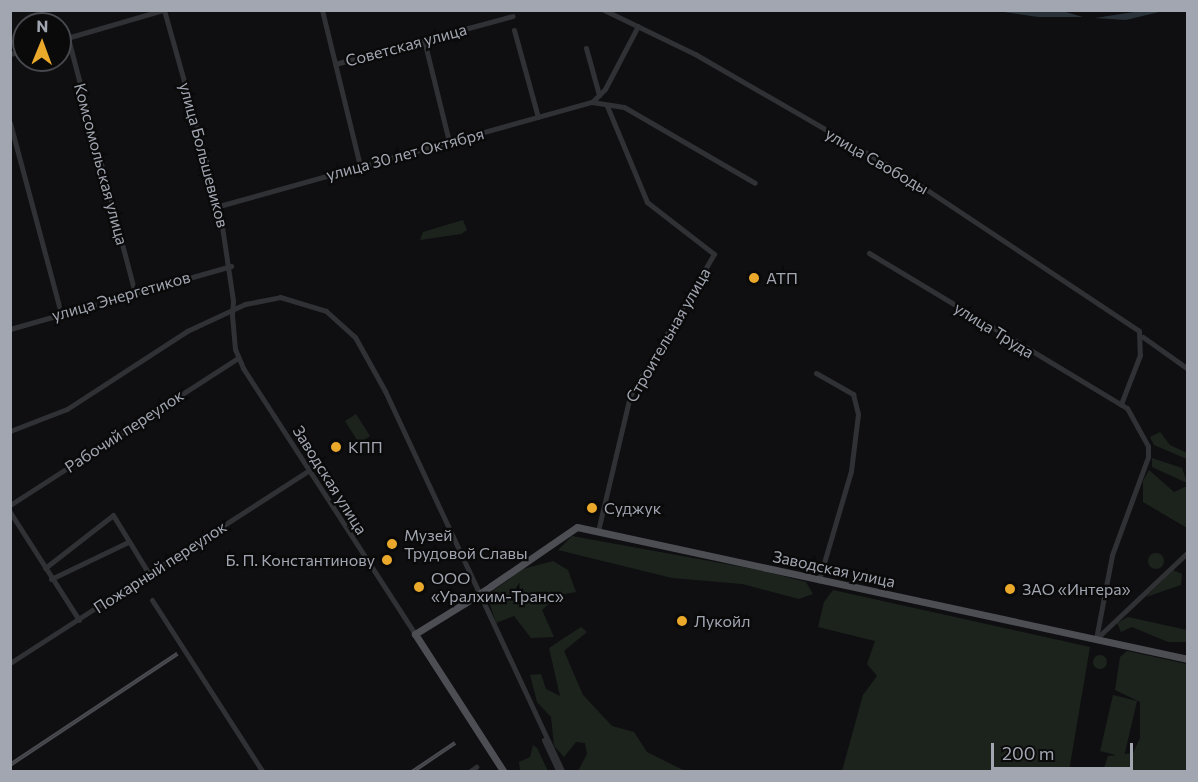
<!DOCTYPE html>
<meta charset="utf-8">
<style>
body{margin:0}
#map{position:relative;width:1198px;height:782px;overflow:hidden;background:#0f0f11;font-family:Commissioner,sans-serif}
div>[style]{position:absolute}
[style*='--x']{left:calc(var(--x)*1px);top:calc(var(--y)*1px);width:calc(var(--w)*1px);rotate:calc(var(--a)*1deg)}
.green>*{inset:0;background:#1c231d}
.round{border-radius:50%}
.water>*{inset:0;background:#293238}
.minor>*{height:5px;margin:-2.5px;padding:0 2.5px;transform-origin:2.5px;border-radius:2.5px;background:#303135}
.major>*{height:7px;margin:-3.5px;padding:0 3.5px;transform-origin:3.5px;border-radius:3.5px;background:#4c4e54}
.rail>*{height:4px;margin-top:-2px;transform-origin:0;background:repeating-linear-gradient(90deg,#0a0a0b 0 4.5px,#494b50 0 9px);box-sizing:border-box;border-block:2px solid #494b50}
.minor-bridge>*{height:5px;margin:-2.5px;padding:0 2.5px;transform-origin:2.5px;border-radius:2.5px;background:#303135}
.major-bridge>*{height:7px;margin:-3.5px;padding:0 3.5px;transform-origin:3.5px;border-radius:3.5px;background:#4c4e54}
.dots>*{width:16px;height:16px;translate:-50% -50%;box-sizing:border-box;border:3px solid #0a0a0b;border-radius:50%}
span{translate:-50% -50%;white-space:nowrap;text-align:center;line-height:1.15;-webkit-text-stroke:4.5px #0a0a0b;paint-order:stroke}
.street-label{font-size:16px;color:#a1a6b1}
.poi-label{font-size:16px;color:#a1a6b1}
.left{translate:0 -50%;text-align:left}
.right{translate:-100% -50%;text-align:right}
.frame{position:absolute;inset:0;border:12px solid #a1a6b1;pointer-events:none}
.north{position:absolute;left:12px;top:12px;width:60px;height:60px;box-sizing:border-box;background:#0a0a0b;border:2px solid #46484d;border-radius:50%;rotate:1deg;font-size:16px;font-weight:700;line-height:24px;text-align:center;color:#a1a6b1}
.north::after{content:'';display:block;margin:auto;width:21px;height:27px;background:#eba92c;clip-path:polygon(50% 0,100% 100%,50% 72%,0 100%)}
.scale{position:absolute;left:991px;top:743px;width:142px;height:27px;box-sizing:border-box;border:3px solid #a1a6b1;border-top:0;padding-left:8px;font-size:18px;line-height:21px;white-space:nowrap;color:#a1a6b1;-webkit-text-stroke:4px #0a0a0b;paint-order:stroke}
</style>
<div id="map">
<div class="green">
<div style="clip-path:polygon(463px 220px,467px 230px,461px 234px,420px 240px,423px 232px)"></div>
<div style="clip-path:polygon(356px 414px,370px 436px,359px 443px,345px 421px)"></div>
<div style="clip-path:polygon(1160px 432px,1170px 445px,1187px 453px,1187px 459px,1154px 445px,1150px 437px)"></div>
<div style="clip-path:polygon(1152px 458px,1182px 468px,1187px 483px,1152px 467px)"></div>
<div style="clip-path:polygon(1149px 470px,1174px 492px,1187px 486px,1187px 528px,1143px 502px,1143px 481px)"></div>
<div style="clip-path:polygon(572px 536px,759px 570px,806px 582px,813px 594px,799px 599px,742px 584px,672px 578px,558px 550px)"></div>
<div class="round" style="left:1148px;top:553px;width:16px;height:16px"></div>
<div style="clip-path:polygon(553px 561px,568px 570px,576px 592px,559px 595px,542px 610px,554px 637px,531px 638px,514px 616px,496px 623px,487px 595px,523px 569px)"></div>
<div style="clip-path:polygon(1173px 570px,1182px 574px,1181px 585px,1146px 597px)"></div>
<div style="clip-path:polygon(833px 590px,1090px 647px,1069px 771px,842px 771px,863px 695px,877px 676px,867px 664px,875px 641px,818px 627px,824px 602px)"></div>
<div style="clip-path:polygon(1128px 617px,1187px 630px,1187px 642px,1168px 642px,1132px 627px,1121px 632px,1117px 623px)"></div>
<div style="clip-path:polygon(581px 627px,587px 632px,564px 651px,583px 695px,612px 726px,634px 732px,647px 752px,685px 771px,578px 771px,587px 754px,585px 743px,576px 742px,564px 757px,554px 746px,551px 717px,537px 702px,530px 675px,541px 674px,546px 689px,560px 696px,549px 648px)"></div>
<div style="clip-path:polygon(1127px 651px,1187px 664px,1187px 771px,1103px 771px,1108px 756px,1133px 753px,1140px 738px,1140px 702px,1115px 690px,1120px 657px)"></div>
<div class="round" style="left:1093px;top:655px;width:14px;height:14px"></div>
<div style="clip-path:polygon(1113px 695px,1137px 701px,1124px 757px,1100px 751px)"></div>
<div style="clip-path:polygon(533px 745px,537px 748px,548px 771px,520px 771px,519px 762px,530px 757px)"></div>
</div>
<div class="water">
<div style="clip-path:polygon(997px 11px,1062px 11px,1083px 17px,1038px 17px)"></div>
<div style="clip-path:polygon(1163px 11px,1126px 20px,1095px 18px,1134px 12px)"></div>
</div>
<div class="minor">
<div style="--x:164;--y:10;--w:204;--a:74.3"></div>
<div style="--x:219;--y:206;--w:96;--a:81.6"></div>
<div style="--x:322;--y:10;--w:161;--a:76.3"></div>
<div style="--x:604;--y:10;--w:101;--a:25.8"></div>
<div style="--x:695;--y:54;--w:240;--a:30"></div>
<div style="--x:903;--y:174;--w:283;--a:33.6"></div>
<div style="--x:1139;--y:331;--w:24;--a:88"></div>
<div style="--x:1140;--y:355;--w:53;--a:111.2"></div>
<div style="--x:514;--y:30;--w:90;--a:74.6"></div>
<div style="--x:68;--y:38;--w:260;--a:75.3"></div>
<div style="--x:60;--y:40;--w:107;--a:-16.2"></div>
<div style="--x:424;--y:40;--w:105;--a:76.2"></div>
<div style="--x:586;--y:48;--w:49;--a:74.5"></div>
<div style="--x:10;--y:54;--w:14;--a:-12"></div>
<div style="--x:335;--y:64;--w:184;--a:-15.1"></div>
<div style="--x:592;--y:102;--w:32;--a:9"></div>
<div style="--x:624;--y:107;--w:151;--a:30.1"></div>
<div style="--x:592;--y:102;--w:18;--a:-45"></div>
<div style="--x:605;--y:89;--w:71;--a:-62.4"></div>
<div style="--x:10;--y:123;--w:197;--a:75"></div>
<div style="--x:219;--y:206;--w:387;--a:-15.6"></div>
<div style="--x:869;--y:253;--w:301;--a:31"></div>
<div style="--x:1127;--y:408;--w:43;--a:61.1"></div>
<div style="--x:1148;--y:446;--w:11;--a:90"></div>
<div style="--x:1148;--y:457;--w:104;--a:110.2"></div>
<div style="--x:1112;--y:555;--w:86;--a:100.8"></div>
<div style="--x:232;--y:315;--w:34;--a:85"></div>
<div style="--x:235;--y:349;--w:21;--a:67"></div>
<div style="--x:243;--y:368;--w:317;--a:57.1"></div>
<div style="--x:10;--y:329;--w:230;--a:-15.9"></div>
<div style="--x:1143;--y:337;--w:55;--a:35.4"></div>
<div style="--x:816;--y:373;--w:43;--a:29.6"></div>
<div style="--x:853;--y:394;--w:21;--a:76"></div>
<div style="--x:858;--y:414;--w:57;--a:97"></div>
<div style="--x:851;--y:471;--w:114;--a:106.4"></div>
<div style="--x:10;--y:431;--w:61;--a:-21.1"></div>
<div style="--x:67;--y:409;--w:143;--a:-33"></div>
<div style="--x:187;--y:331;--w:64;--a:-25"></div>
<div style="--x:245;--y:304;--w:36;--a:-11"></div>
<div style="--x:280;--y:297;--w:48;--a:16.9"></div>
<div style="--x:326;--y:311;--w:39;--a:42"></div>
<div style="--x:355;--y:337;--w:62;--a:60.9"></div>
<div style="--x:385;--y:391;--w:421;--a:65"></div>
<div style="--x:10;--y:505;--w:271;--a:-32.8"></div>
<div style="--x:10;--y:512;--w:128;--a:57.4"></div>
<div style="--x:598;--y:531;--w:139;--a:-76.7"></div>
<div style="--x:630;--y:396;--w:165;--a:-59.4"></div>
<div style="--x:714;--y:254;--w:85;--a:-142.2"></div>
<div style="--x:647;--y:202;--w:104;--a:-112.6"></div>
<div style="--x:45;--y:568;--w:86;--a:-37.9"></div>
<div style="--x:113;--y:515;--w:69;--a:58.6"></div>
<div style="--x:51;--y:579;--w:85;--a:-25.7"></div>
<div style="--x:152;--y:600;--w:205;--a:57.2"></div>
<div style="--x:1096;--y:639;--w:127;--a:-43.4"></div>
<div style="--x:10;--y:663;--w:356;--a:-32.8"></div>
<div style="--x:544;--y:740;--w:35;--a:65"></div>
<div style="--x:469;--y:772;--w:9;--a:-36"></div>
</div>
<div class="major">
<div style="--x:491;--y:586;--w:104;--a:-34.5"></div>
<div style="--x:577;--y:527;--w:625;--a:12.19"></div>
<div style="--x:465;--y:603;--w:59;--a:148.2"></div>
<div style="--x:415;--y:634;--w:164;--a:57.2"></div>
</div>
<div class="rail">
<div style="--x:10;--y:765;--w:201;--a:-33.6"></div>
<div style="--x:412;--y:772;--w:52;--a:-34"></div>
</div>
<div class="minor-bridge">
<div style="--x:232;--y:315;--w:14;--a:-86"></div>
</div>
<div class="major-bridge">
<div style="--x:465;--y:603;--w:31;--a:-33"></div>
</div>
<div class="dots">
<div style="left:754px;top:278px;background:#eba92c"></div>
<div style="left:336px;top:447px;background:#eba92c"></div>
<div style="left:592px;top:508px;background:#eba92c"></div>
<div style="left:392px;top:544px;background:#eba92c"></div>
<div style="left:387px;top:560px;background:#eba92c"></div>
<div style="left:419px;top:587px;background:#eba92c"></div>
<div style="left:1010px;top:589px;background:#eba92c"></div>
<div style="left:682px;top:621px;background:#eba92c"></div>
</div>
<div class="street-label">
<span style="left:406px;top:45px;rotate:-15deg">Советская улица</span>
<span style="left:405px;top:154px;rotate:-15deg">улица 30 лет Октября</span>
<span style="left:204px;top:155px;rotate:75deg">улица Большевиков</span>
<span style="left:877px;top:161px;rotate:30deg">улица Свободы</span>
<span style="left:101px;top:164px;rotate:75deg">Комсомольская улица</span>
<span style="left:121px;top:296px;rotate:-16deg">улица Энергетиков</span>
<span style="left:994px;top:330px;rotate:32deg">улица Труда</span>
<span style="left:668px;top:335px;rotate:-60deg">Строительная улица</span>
<span style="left:124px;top:431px;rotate:-33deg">Рабочий переулок</span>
<span style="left:330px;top:480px;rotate:58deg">Заводская улица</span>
<span style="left:160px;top:567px;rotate:-33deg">Пожарный переулок</span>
<span style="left:834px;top:569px;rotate:12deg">Заводская улица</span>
</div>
<div class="poi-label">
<span class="left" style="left:766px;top:278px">АТП</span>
<span class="left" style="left:348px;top:447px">КПП</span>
<span class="left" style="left:604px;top:508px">Суджук</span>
<span class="left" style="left:404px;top:544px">Музей<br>Трудовой Славы</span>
<span class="right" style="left:375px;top:560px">Б. П. Константинову</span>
<span class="left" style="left:431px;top:587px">ООО<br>«Уралхим-Транс»</span>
<span class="left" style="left:1022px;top:589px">ЗАО «Интера»</span>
<span class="left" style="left:694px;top:621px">Лукойл</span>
</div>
<div class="frame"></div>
<div class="north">N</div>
<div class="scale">200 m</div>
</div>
